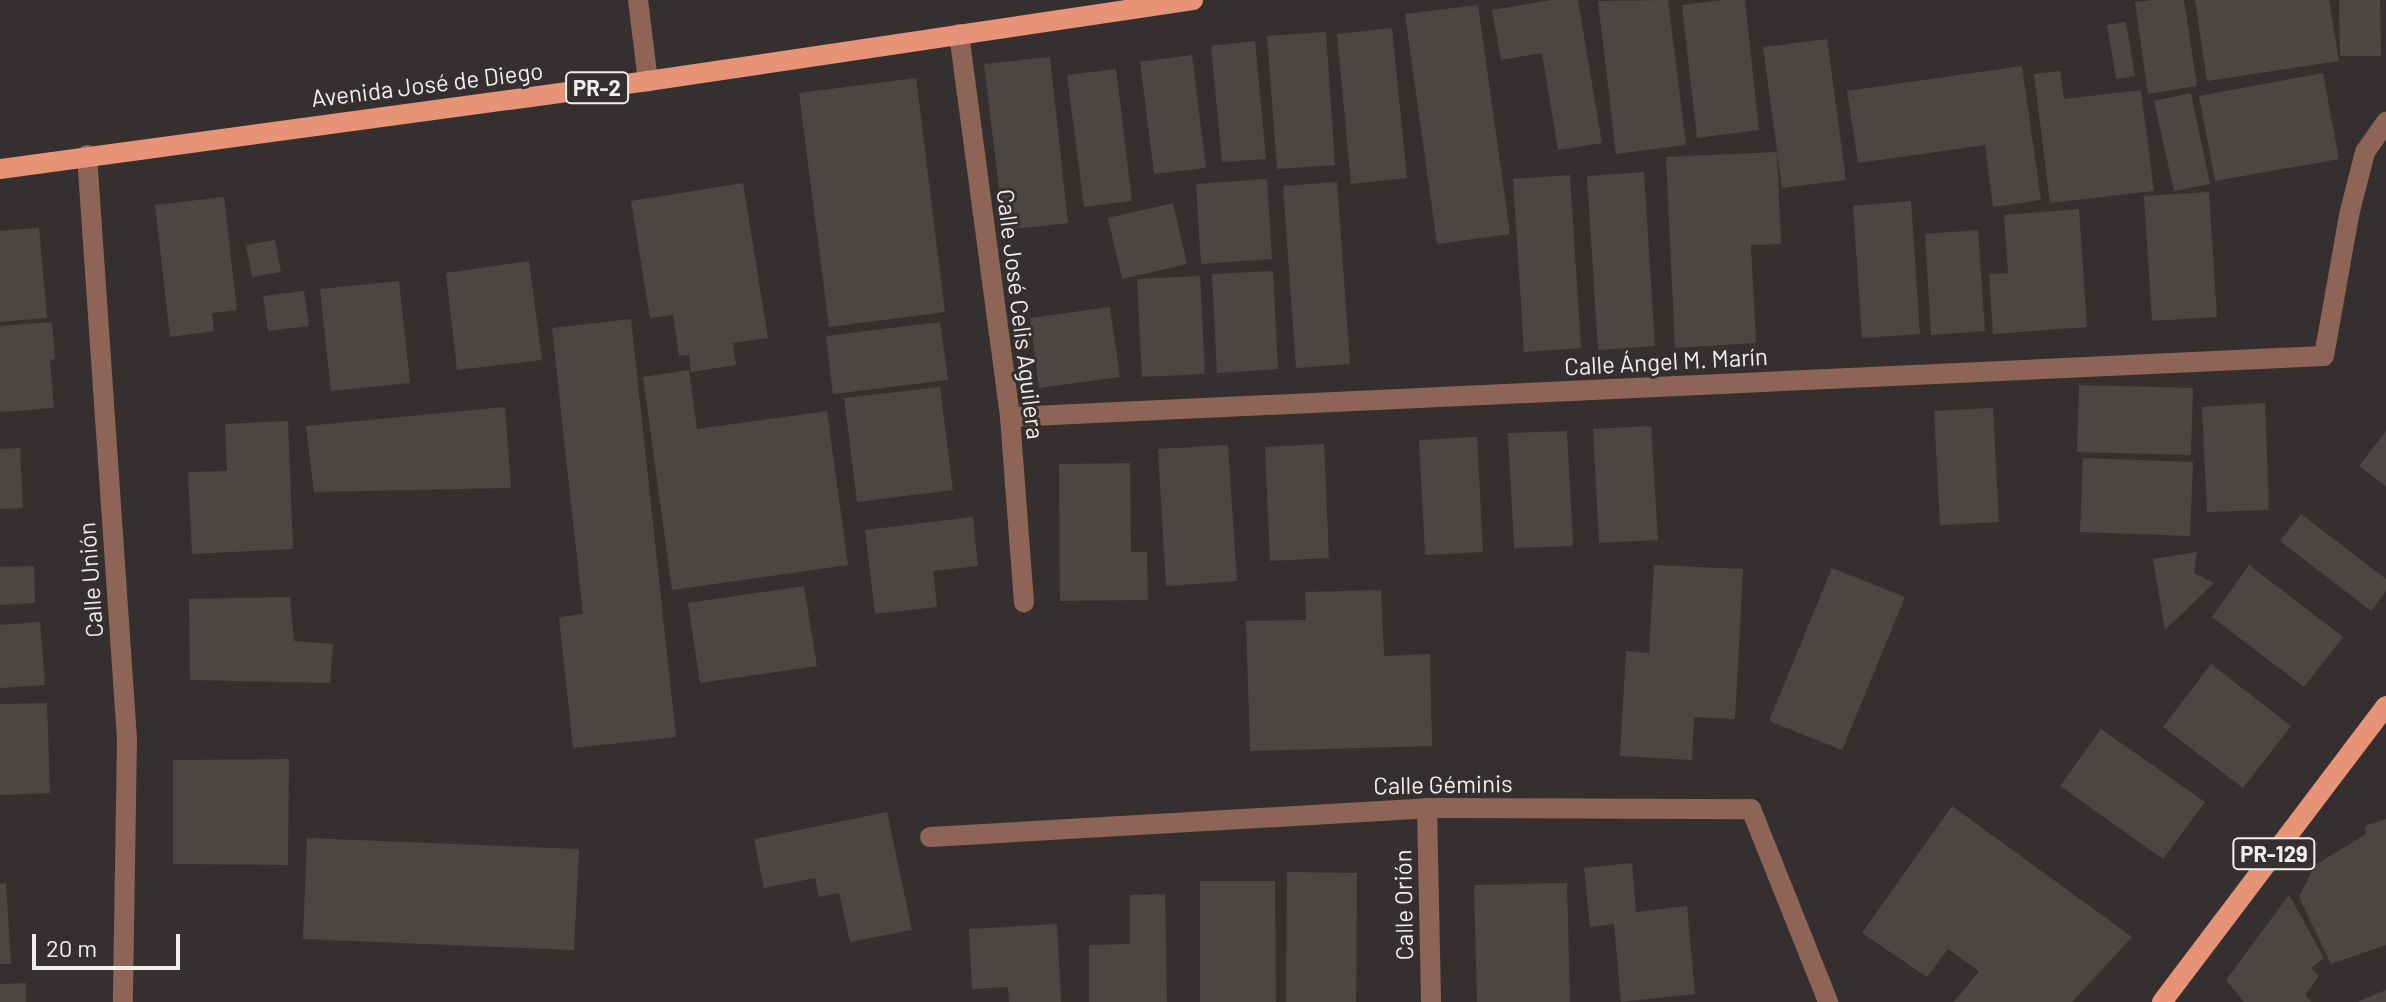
<!DOCTYPE html>
<meta charset="utf-8">
<style>
body{margin:0}
#map{position:relative;width:2386px;height:1002px;overflow:hidden;background:#35302f;font-family:Barlow,sans-serif}
div>[style]{position:absolute}
[style*='--x']{left:calc(var(--x)*1px);top:calc(var(--y)*1px);width:calc(var(--w)*1px);rotate:calc(var(--a)*1deg)}
.building>*{inset:0;background:#4b4644}
.lane>*{height:20px;margin:-10px;padding:0 10px;transform-origin:10px;border-radius:10px;background:#8d6456}
.street>*{height:20px;margin:-10px;padding:0 10px;transform-origin:10px;border-radius:10px;background:#8d6456}
.primary>*{height:20px;margin:-10px;padding:0 10px;transform-origin:10px;border-radius:10px;background:#e79377}
span{translate:-50% -50%;white-space:nowrap;text-align:center;line-height:1.15;-webkit-text-stroke:6px #35302f;paint-order:stroke}
.shield-label span{padding:2px 6px;background:#35302f;border:2px solid;border-radius:6px;-webkit-text-stroke-width:0}
.shield-label{font-size:22px;color:#f1eeed;font-weight:700}
.street-label{font-size:24px;color:#f1eeed}
.scale{position:absolute;left:32px;top:934px;width:148px;height:36px;box-sizing:border-box;border:4px solid #f1eeed;border-top:0;padding-left:10px;font-size:24px;line-height:28px;white-space:nowrap;color:#f1eeed;-webkit-text-stroke:6px #35302f;paint-order:stroke}
</style>
<div id="map">
<div class="building">
<div style="clip-path:polygon(1551px 0,1578px 0,1602px 143px,1558px 150px,1542px 53px,1501px 60px,1492px 10px)"></div>
<div style="clip-path:polygon(1668px 0,1686px 145px,1616px 154px,1598px 1px)"></div>
<div style="clip-path:polygon(1724px 0,1745px 0,1759px 130px,1697px 138px,1682px 5px)"></div>
<div style="clip-path:polygon(2152px 0,2184px 0,2197px 86px,2148px 94px,2135px 2px)"></div>
<div style="clip-path:polygon(2195px 0,2329px 0,2339px 61px,2207px 81px)"></div>
<div style="clip-path:polygon(2339px 0,2380px 0,2381px 56px,2340px 56px)"></div>
<div style="clip-path:polygon(1478px 5px,1510px 234px,1437px 244px,1405px 14px)"></div>
<div style="clip-path:polygon(2126px 22px,2135px 76px,2116px 79px,2107px 25px)"></div>
<div style="clip-path:polygon(1392px 28px,1407px 178px,1351px 184px,1337px 34px)"></div>
<div style="clip-path:polygon(1326px 32px,1335px 165px,1277px 169px,1267px 36px)"></div>
<div style="clip-path:polygon(1827px 39px,1846px 180px,1782px 188px,1763px 47px)"></div>
<div style="clip-path:polygon(1255px 41px,1266px 159px,1222px 162px,1211px 46px)"></div>
<div style="clip-path:polygon(1192px 55px,1206px 168px,1154px 174px,1140px 62px)"></div>
<div style="clip-path:polygon(1050px 57px,1068px 223px,1004px 230px,984px 64px)"></div>
<div style="clip-path:polygon(2022px 66px,2041px 200px,1993px 207px,1985px 145px,1858px 163px,1847px 91px)"></div>
<div style="clip-path:polygon(1116px 69px,1132px 201px,1084px 207px,1067px 75px)"></div>
<div style="clip-path:polygon(2060px 71px,2064px 99px,2141px 90px,2154px 191px,2050px 203px,2034px 74px)"></div>
<div style="clip-path:polygon(2323px 73px,2339px 159px,2215px 181px,2199px 96px)"></div>
<div style="clip-path:polygon(916px 78px,945px 312px,829px 327px,799px 93px)"></div>
<div style="clip-path:polygon(2191px 93px,2210px 184px,2174px 191px,2154px 101px)"></div>
<div style="clip-path:polygon(1777px 152px,1781px 244px,1751px 245px,1756px 343px,1675px 348px,1666px 157px)"></div>
<div style="clip-path:polygon(1644px 172px,1655px 346px,1598px 350px,1587px 176px)"></div>
<div style="clip-path:polygon(1570px 175px,1581px 348px,1524px 352px,1513px 179px)"></div>
<div style="clip-path:polygon(1267px 179px,1272px 259px,1201px 264px,1196px 184px)"></div>
<div style="clip-path:polygon(1337px 182px,1350px 364px,1296px 368px,1283px 186px)"></div>
<div style="clip-path:polygon(743px 183px,768px 338px,733px 343px,736px 365px,691px 372px,689px 355px,679px 356px,673px 315px,650px 318px,631px 201px)"></div>
<div style="clip-path:polygon(2209px 192px,2217px 317px,2152px 321px,2144px 196px)"></div>
<div style="clip-path:polygon(224px 197px,237px 310px,212px 313px,214px 331px,170px 337px,155px 205px)"></div>
<div style="clip-path:polygon(1911px 201px,1920px 334px,1862px 338px,1853px 206px)"></div>
<div style="clip-path:polygon(1173px 203px,1187px 264px,1122px 279px,1108px 218px)"></div>
<div style="clip-path:polygon(2079px 209px,2087px 327px,1993px 334px,1989px 274px,2008px 273px,2004px 215px)"></div>
<div style="clip-path:polygon(39px 228px,47px 318px,0 322px,0 231px)"></div>
<div style="clip-path:polygon(1978px 230px,1985px 331px,1931px 335px,1925px 234px)"></div>
<div style="clip-path:polygon(275px 240px,281px 272px,252px 277px,246px 245px)"></div>
<div style="clip-path:polygon(529px 261px,542px 360px,457px 370px,446px 273px)"></div>
<div style="clip-path:polygon(1273px 271px,1278px 369px,1217px 373px,1212px 274px)"></div>
<div style="clip-path:polygon(1200px 276px,1205px 374px,1142px 377px,1137px 279px)"></div>
<div style="clip-path:polygon(399px 281px,410px 383px,331px 391px,320px 289px)"></div>
<div style="clip-path:polygon(304px 291px,309px 326px,268px 331px,263px 296px)"></div>
<div style="clip-path:polygon(1110px 307px,1120px 377px,1039px 388px,1030px 318px)"></div>
<div style="clip-path:polygon(631px 319px,676px 737px,573px 748px,559px 617px,583px 614px,552px 328px)"></div>
<div style="clip-path:polygon(52px 322px,55px 359px,50px 360px,54px 408px,0 412px,0 326px)"></div>
<div style="clip-path:polygon(940px 322px,948px 380px,833px 394px,826px 336px)"></div>
<div style="clip-path:polygon(689px 370px,697px 429px,827px 411px,848px 565px,672px 590px,643px 377px)"></div>
<div style="clip-path:polygon(2079px 385px,2193px 388px,2191px 455px,2077px 452px)"></div>
<div style="clip-path:polygon(940px 387px,953px 490px,857px 502px,844px 398px)"></div>
<div style="clip-path:polygon(2265px 403px,2269px 510px,2207px 512px,2202px 407px)"></div>
<div style="clip-path:polygon(505px 407px,511px 488px,314px 492px,306px 426px)"></div>
<div style="clip-path:polygon(1993px 408px,1999px 522px,1940px 525px,1934px 411px)"></div>
<div style="clip-path:polygon(288px 421px,293px 549px,192px 554px,188px 472px,227px 471px,225px 424px)"></div>
<div style="clip-path:polygon(1651px 426px,1658px 540px,1599px 543px,1593px 429px)"></div>
<div style="clip-path:polygon(1567px 431px,1573px 546px,1514px 548px,1508px 433px)"></div>
<div style="clip-path:polygon(2386px 431px,2386px 486px,2359px 466px)"></div>
<div style="clip-path:polygon(1477px 437px,1483px 552px,1425px 555px,1419px 440px)"></div>
<div style="clip-path:polygon(1324px 444px,1329px 558px,1270px 561px,1265px 447px)"></div>
<div style="clip-path:polygon(1228px 445px,1237px 581px,1166px 586px,1158px 449px)"></div>
<div style="clip-path:polygon(20px 448px,23px 508px,0 509px,0 449px)"></div>
<div style="clip-path:polygon(2083px 458px,2193px 462px,2190px 536px,2080px 532px)"></div>
<div style="clip-path:polygon(1130px 463px,1131px 552px,1147px 552px,1148px 600px,1060px 601px,1059px 464px)"></div>
<div style="clip-path:polygon(2301px 514px,2386px 579px,2386px 591px,2371px 611px,2280px 541px)"></div>
<div style="clip-path:polygon(973px 517px,978px 566px,933px 571px,937px 607px,875px 614px,865px 530px)"></div>
<div style="clip-path:polygon(2197px 552px,2194px 573px,2214px 583px,2165px 630px,2153px 559px)"></div>
<div style="clip-path:polygon(1654px 565px,1743px 569px,1735px 719px,1694px 717px,1692px 760px,1620px 756px,1626px 651px,1649px 653px)"></div>
<div style="clip-path:polygon(2249px 565px,2343px 637px,2304px 687px,2212px 617px)"></div>
<div style="clip-path:polygon(34px 566px,35px 603px,0 605px,0 567px)"></div>
<div style="clip-path:polygon(1832px 568px,1905px 597px,1842px 750px,1769px 721px)"></div>
<div style="clip-path:polygon(804px 586px,817px 666px,700px 683px,688px 603px)"></div>
<div style="clip-path:polygon(1381px 590px,1384px 656px,1430px 654px,1432px 746px,1250px 751px,1246px 621px,1306px 620px,1305px 592px)"></div>
<div style="clip-path:polygon(290px 597px,294px 641px,333px 644px,330px 683px,190px 680px,189px 599px)"></div>
<div style="clip-path:polygon(40px 622px,45px 685px,0 688px,0 625px)"></div>
<div style="clip-path:polygon(2211px 664px,2291px 726px,2243px 788px,2163px 727px)"></div>
<div style="clip-path:polygon(47px 703px,50px 793px,0 795px,0 704px)"></div>
<div style="clip-path:polygon(2101px 729px,2205px 802px,2163px 859px,2060px 786px)"></div>
<div style="clip-path:polygon(289px 759px,288px 865px,173px 864px,173px 760px)"></div>
<div style="clip-path:polygon(1952px 806px,2132px 937px,2072px 1002px,1954px 1002px,1979px 971px,1948px 949px,1927px 977px,1862px 933px)"></div>
<div style="clip-path:polygon(887px 812px,912px 930px,850px 942px,839px 893px,819px 897px,815px 878px,764px 888px,754px 839px)"></div>
<div style="clip-path:polygon(2386px 819px,2386px 945px,2331px 964px,2299px 897px,2315px 865px,2366px 834px,2365px 826px)"></div>
<div style="clip-path:polygon(307px 838px,579px 849px,574px 950px,303px 939px)"></div>
<div style="clip-path:polygon(1632px 863px,1636px 912px,1687px 906px,1695px 994px,1621px 1002px,1614px 924px,1590px 927px,1584px 868px)"></div>
<div style="clip-path:polygon(1287px 872px,1357px 873px,1356px 1002px,1286px 1002px)"></div>
<div style="clip-path:polygon(1200px 881px,1275px 881px,1276px 1002px,1200px 1002px)"></div>
<div style="clip-path:polygon(6px 883px,11px 964px,0 964px,0 884px)"></div>
<div style="clip-path:polygon(1567px 883px,1570px 1002px,1477px 1002px,1474px 885px)"></div>
<div style="clip-path:polygon(1165px 894px,1167px 1002px,1089px 1002px,1089px 945px,1130px 944px,1130px 895px)"></div>
<div style="clip-path:polygon(2289px 895px,2324px 958px,2311px 968px,2319px 976px,2305px 995px,2312px 1002px,2244px 1002px,2226px 980px)"></div>
<div style="clip-path:polygon(1057px 924px,1061px 1002px,1009px 1002px,1008px 987px,972px 989px,969px 929px)"></div>
<div style="clip-path:polygon(26px 983px,26px 1002px,0 1002px,0 984px)"></div>
<div style="clip-path:polygon(2386px 990px,2386px 1002px,2357px 1002px)"></div>
</div>
<div class="lane">
<div style="--x:638;--y:0;--w:82;--a:83"></div>
<div style="--x:2324;--y:356;--w:143;--a:-79.9"></div>
<div style="--x:2349;--y:215;--w:65;--a:-75.7"></div>
<div style="--x:2365;--y:152;--w:37;--a:-55"></div>
</div>
<div class="street">
<div style="--x:959;--y:34;--w:386;--a:82.4"></div>
<div style="--x:1010;--y:417;--w:186;--a:85.7"></div>
<div style="--x:87;--y:155;--w:585;--a:86.08"></div>
<div style="--x:127;--y:739;--w:263;--a:90.9"></div>
<div style="--x:1010;--y:417;--w:1315;--a:-2.66"></div>
<div style="--x:1427;--y:808;--w:194;--a:88.8"></div>
<div style="--x:930;--y:837;--w:498;--a:-3.3"></div>
<div style="--x:1427;--y:808;--w:324;--a:0.2"></div>
<div style="--x:1751;--y:809;--w:208;--a:68.2"></div>
</div>
<div class="primary">
<div style="--x:0;--y:169;--w:654;--a:-7.73"></div>
<div style="--x:648;--y:81;--w:551;--a:-8.45"></div>
<div style="--x:2162;--y:1002;--w:371;--a:-52.9"></div>
</div>
<div class="shield-label">
<span style="left:597px;top:88px">PR-2</span>
<span style="left:2274px;top:854px">PR-129</span>
</div>
<div class="street-label">
<span style="left:427px;top:84px;rotate:-7deg">Avenida José de Diego</span>
<span style="left:1021px;top:314px;rotate:83deg">Calle José Celis Aguilera</span>
<span style="left:1666px;top:361px;rotate:-3deg">Calle Ángel M. Marín</span>
<span style="left:90px;top:580px;rotate:-94deg">Calle Unión</span>
<span style="left:1443px;top:784px;rotate:-1deg">Calle Géminis</span>
<span style="left:1403px;top:905px;rotate:-91deg">Calle Orión</span>
</div>
<div class="scale">20 m</div>
</div>
